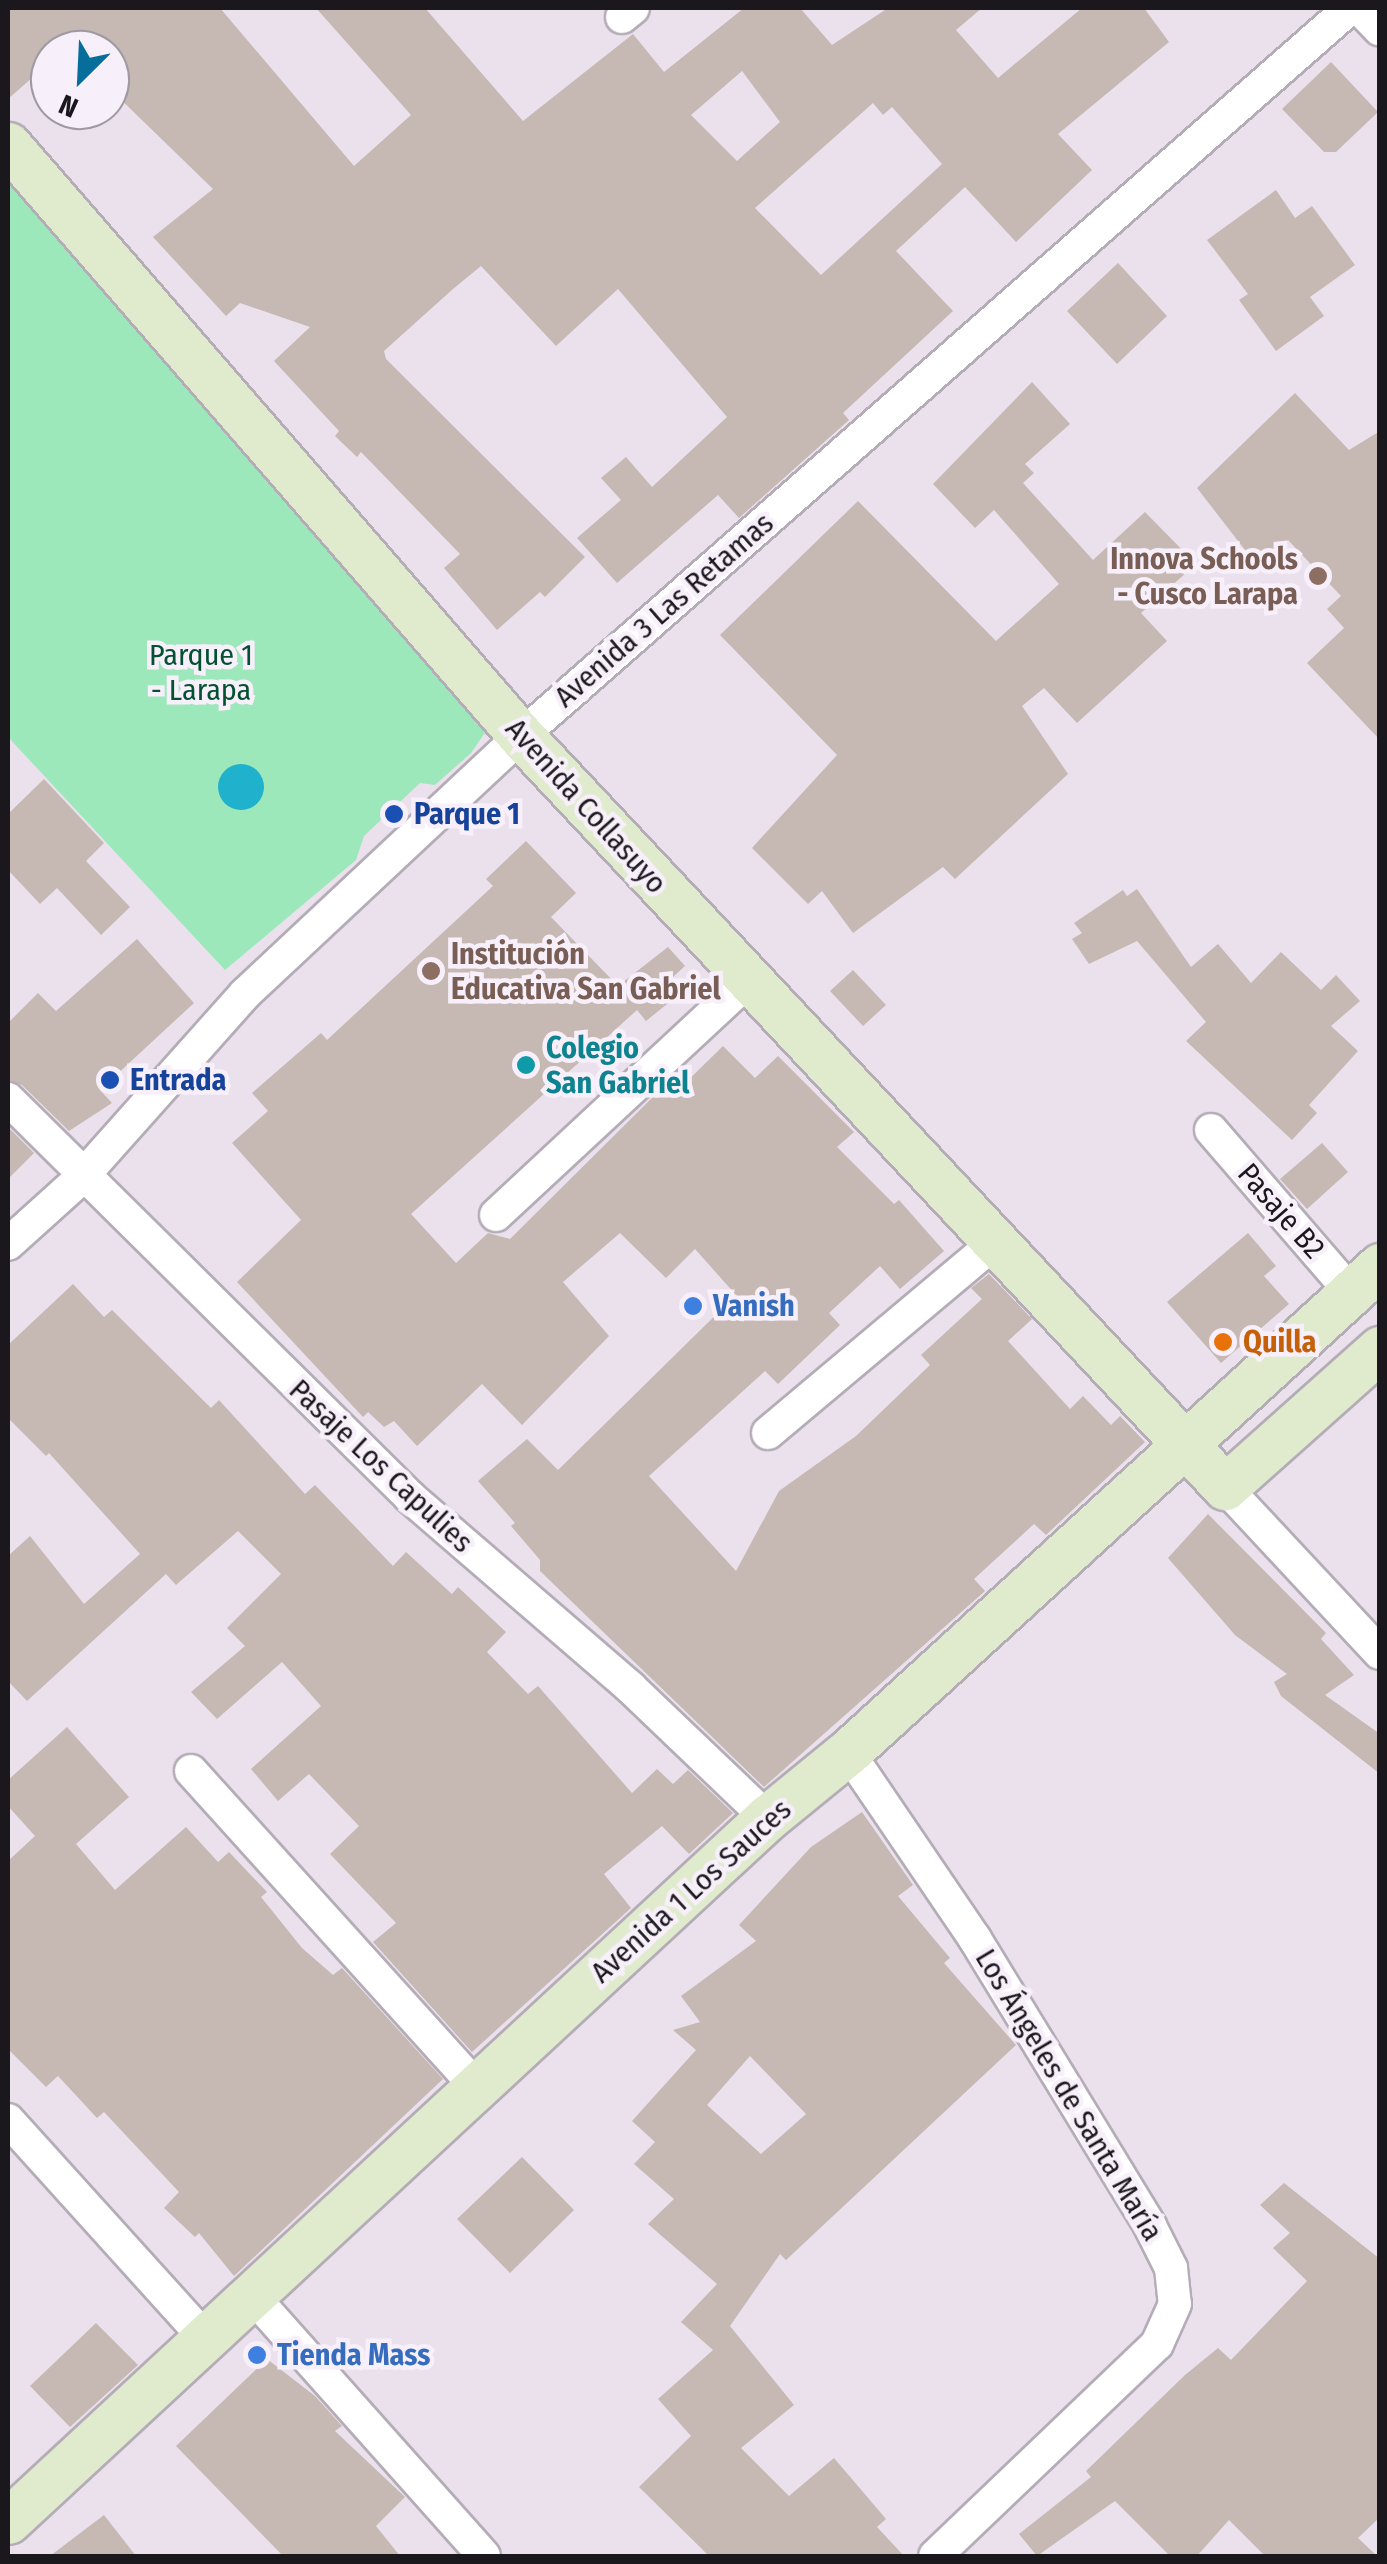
<!DOCTYPE html>
<meta charset="utf-8">
<style>
body{margin:0}
#map{position:relative;width:1387px;height:2564px;overflow:hidden;background:#eae1ed;font-family:"Fira Sans Condensed",sans-serif}
div>[style]{position:absolute}
[style*='--x']{left:calc(var(--x)*1px);top:calc(var(--y)*1px);width:calc(var(--w)*1px);rotate:calc(var(--a)*1deg)}
.green>*{inset:0;background:#9de8bb}
.water>*{inset:0;background:#20b1cd}
.round{border-radius:50%}
.building>*{inset:0;background:#c6b8b3}
.roads{filter:drop-shadow(2px 0 #b4acb7) drop-shadow(-2px 0 #b4acb7) drop-shadow(0 2px #b4acb7) drop-shadow(0 -2px #b4acb7)}
.street>*{height:32px;margin:-16px;padding:0 16px;transform-origin:16px;border-radius:16px;background:#fff}
.secondary>*{height:45px;margin:-22.5px;padding:0 22.5px;transform-origin:22.5px;border-radius:22.5px;background:#dfebcc}
.dots>*{width:28px;height:28px;translate:-50% -50%;box-sizing:border-box;border:5px solid #f7effa;border-radius:50%}
span{translate:-50% -50%;white-space:nowrap;text-align:center;line-height:1.15;-webkit-text-stroke:9px #f7effa;paint-order:stroke}
.education-label{font-size:30px;color:#785e54;font-weight:700}
.right{translate:-100% -50%;text-align:right}
.left{translate:0 -50%;text-align:left}
.street-label{font-size:30px;color:#1a181c}
.park-label{font-size:30px;color:#035130}
.transit-label{font-size:30px;color:#164399;font-weight:700}
.culture-label{font-size:30px;color:#0d838f;font-weight:700}
.shop-label{font-size:30px;color:#366cbe;font-weight:700}
.food-label{font-size:30px;color:#c56008;font-weight:700}
.frame{position:absolute;inset:0;border:10px solid #1a181c;pointer-events:none}
.north{position:absolute;left:30px;top:30px;width:100px;height:100px;box-sizing:border-box;background:#f7effa;border:2px solid #9f99a1;border-radius:50%;rotate:204deg;font-size:28px;font-weight:700;line-height:40px;text-align:center;color:#1a181c}
.north::after{content:'';display:block;margin:auto;width:35px;height:45px;background:#066e9b;clip-path:polygon(50% 0,100% 100%,50% 72%,0 100%)}
</style>
<div id="map">
<div class="green">
<div style="clip-path:polygon(8px 180px,491px 724px,471px 753px,435px 785px,420px 783px,364px 836px,356px 860px,225px 970px,8px 737px)"></div>
</div>
<div class="water">
<div class="round" style="left:218px;top:764px;width:46px;height:46px"></div>
</div>
<div class="building">
<div style="clip-path:polygon(evenodd,8px 8px,220px 8px,354px 166px,411px 115px,316px 8px,425px 8px,523px 121px,633px 34px,664px 72px,744px 8px,800px 8px,832px 45px,888px 8px,982px 8px,956px 30px,998px 78px,1082px 8px,1144px 8px,1169px 42px,1058px 134px,1092px 170px,1016px 242px,965px 187px,896px 251px,953px 311px,843px 413px,849px 420px,739px 518px,718px 495px,617px 583px,577px 538px,621px 500px,601px 478px,626px 457px,652px 487px,727px 417px,618px 289px,556px 346px,481px 266px,453px 289px,384px 351px,386px 359px,585px 557px,545px 597px,540px 592px,497px 630px,444px 568px,460px 554px,361px 452px,357px 457px,335px 436px,339px 431px,274px 361px,310px 327px,240px 303px,226px 316px,153px 237px,213px 189px,110px 89px,110px 50px,50px 50px,50px 62px,8px 99px,8px 8px,742px 71px,780px 122px,737px 161px,691px 115px,742px 71px,8px 8px,873px 103px,883px 115px,892px 107px,942px 164px,821px 275px,755px 208px,873px 103px)"></div>
<div style="clip-path:polygon(1331px 62px,1378px 112px,1336px 152px,1324px 152px,1282px 109px)"></div>
<div style="clip-path:polygon(1276px 190px,1295px 218px,1312px 206px,1355px 265px,1310px 297px,1324px 316px,1276px 351px,1239px 300px,1248px 294px,1207px 240px)"></div>
<div style="clip-path:polygon(1118px 263px,1167px 316px,1117px 364px,1067px 311px)"></div>
<div style="clip-path:polygon(1032px 382px,1070px 424px,1025px 464px,1034px 473px,1023px 483px,1093px 560px,1145px 512px,1196px 564px,1141px 613px,1167px 641px,1077px 723px,1044px 688px,1022px 706px,1068px 774px,955px 879px,943px 867px,853px 933px,822px 891px,808px 904px,752px 848px,837px 755px,720px 635px,858px 501px,996px 641px,1059px 584px,994px 510px,975px 528px,933px 484px)"></div>
<div style="clip-path:polygon(1295px 393px,1349px 450px,1380px 431px,1380px 740px,1307px 663px,1344px 628px,1327px 609px,1341px 596px,1288px 540px,1259px 568px,1197px 488px)"></div>
<div style="clip-path:polygon(44px 779px,104px 843px,86px 861px,130px 907px,101px 935px,57px 888px,40px 904px,8px 870px,8px 814px)"></div>
<div style="clip-path:polygon(526px 841px,576px 893px,551px 917px,618px 986px,668px 947px,685px 966px,662px 987px,672px 1000px,646px 1021px,637px 1010px,411px 1214px,456px 1263px,488px 1233px,510px 1239px,663px 1087px,672px 1096px,723px 1046px,755px 1078px,778px 1056px,854px 1132px,837px 1147px,894px 1204px,899px 1200px,944px 1251px,900px 1289px,880px 1266px,829px 1313px,840px 1325px,778px 1384px,765px 1371px,649px 1476px,736px 1571px,779px 1491px,856px 1436px,930px 1365px,921px 1355px,982px 1299px,971px 1288px,989px 1274px,1032px 1319px,1008px 1341px,1070px 1409px,1083px 1396px,1111px 1425px,1120px 1416px,1145px 1442px,1046px 1535px,1034px 1524px,974px 1579px,985px 1591px,764px 1787px,540px 1571px,540px 1560px,511px 1526px,515px 1523px,478px 1481px,527px 1439px,558px 1470px,736px 1295px,695px 1249px,666px 1278px,620px 1233px,563px 1282px,609px 1336px,522px 1425px,482px 1384px,417px 1446px,394px 1421px,384px 1427px,368px 1412px,363px 1417px,237px 1282px,301px 1220px,232px 1143px,268px 1111px,252px 1093px,321px 1033px,327px 1040px,493px 886px,486px 879px)"></div>
<div style="clip-path:polygon(1137px 889px,1191px 967px,1218px 944px,1251px 983px,1281px 952px,1321px 990px,1336px 975px,1360px 1001px,1331px 1026px,1358px 1051px,1309px 1105px,1317px 1113px,1292px 1140px,1186px 1041px,1206px 1022px,1137px 941px,1089px 964px,1072px 939px,1082px 933px,1074px 923px,1123px 890px,1127px 896px)"></div>
<div style="clip-path:polygon(137px 939px,194px 1003px,100px 1090px,112px 1103px,69px 1131px,22px 1085px,8px 1080px,8px 1023px,38px 993px,56px 1011px)"></div>
<div style="clip-path:polygon(853px 970px,886px 1005px,863px 1026px,830px 991px)"></div>
<div style="clip-path:polygon(8px 1127px,34px 1153px,8px 1179px)"></div>
<div style="clip-path:polygon(1322px 1143px,1348px 1172px,1307px 1209px,1280px 1179px)"></div>
<div style="clip-path:polygon(1248px 1233px,1276px 1266px,1264px 1276px,1289px 1304px,1221px 1363px,1167px 1302px)"></div>
<div style="clip-path:polygon(73px 1284px,104px 1317px,112px 1310px,211px 1408px,219px 1400px,305px 1494px,315px 1485px,393px 1566px,406px 1552px,452px 1594px,458px 1587px,506px 1632px,487px 1652px,528px 1694px,538px 1686px,632px 1793px,657px 1769px,673px 1784px,688px 1770px,733px 1813px,689px 1854px,662px 1826px,604px 1874px,631px 1908px,472px 2052px,373px 1942px,396px 1923px,330px 1854px,359px 1826px,309px 1774px,278px 1801px,251px 1769px,321px 1706px,282px 1662px,217px 1719px,191px 1692px,245px 1646px,227px 1628px,281px 1574px,238px 1531px,176px 1585px,166px 1574px,27px 1701px,8px 1681px,8px 1556px,30px 1536px,84px 1604px,140px 1554px,49px 1453px,46px 1456px,8px 1418px,8px 1345px)"></div>
<div style="clip-path:polygon(1208px 1514px,1326px 1633px,1321px 1639px,1354px 1675px,1325px 1695px,1380px 1734px,1380px 1774px,1281px 1696px,1274px 1682px,1287px 1674px,1235px 1635px,1168px 1558px)"></div>
<div style="clip-path:polygon(67px 1727px,129px 1797px,76px 1844px,115px 1890px,186px 1827px,218px 1862px,229px 1852px,267px 1892px,261px 1897px,302px 1948px,333px 1975px,342px 1968px,443px 2079px,234px 2276px,199px 2233px,195px 2237px,164px 2208px,179px 2192px,104px 2112px,97px 2118px,58px 2076px,46px 2087px,8px 2049px,8px 1861px,35px 1836px,8px 1806px,8px 1780px)"></div>
<div style="clip-path:polygon(evenodd,862px 1812px,913px 1885px,898px 1896px,950px 1958px,944px 1963px,1016px 2045px,786px 2260px,780px 2254px,730px 2326px,794px 2405px,741px 2448px,789px 2496px,834px 2458px,886px 2519px,877px 2527px,904px 2556px,709px 2556px,639px 2487px,691px 2436px,658px 2399px,713px 2350px,681px 2322px,717px 2284px,648px 2224px,674px 2199px,634px 2164px,655px 2142px,632px 2121px,696px 2050px,673px 2030px,700px 2022px,681px 1996px,756px 1941px,739px 1925px,811px 1847px,862px 1812px,750px 2056px,806px 2114px,761px 2154px,707px 2105px,750px 2056px)"></div>
<div style="clip-path:polygon(522px 2157px,574px 2210px,510px 2273px,457px 2219px)"></div>
<div style="clip-path:polygon(1284px 2183px,1380px 2259px,1380px 2517px,1358px 2538px,1377px 2556px,1265px 2556px,1229px 2520px,1197px 2556px,1170px 2556px,1115px 2501px,1037px 2556px,1019px 2534px,1091px 2477px,1086px 2471px,1185px 2375px,1218px 2348px,1231px 2360px,1307px 2281px,1273px 2248px,1290px 2233px,1260px 2205px)"></div>
<div style="clip-path:polygon(96px 2323px,138px 2365px,70px 2427px,30px 2386px)"></div>
<div style="clip-path:polygon(267px 2359px,315px 2396px,342px 2426px,335px 2431px,405px 2497px,376px 2526px,400px 2556px,283px 2556px,176px 2446px)"></div>
<div style="clip-path:polygon(104px 2515px,136px 2556px,50px 2556px)"></div>
</div>
<div class="roads">
<div class="street">
<div style="--x:1359;--y:8;--w:30;--a:46"></div>
<div style="--x:622;--y:17;--w:14;--a:-39"></div>
<div style="--x:8;--y:1099;--w:566;--a:44.71"></div>
<div style="--x:410;--y:1497;--w:291;--a:40.8"></div>
<div style="--x:630;--y:1687;--w:190;--a:43.7"></div>
<div style="--x:1211;--y:1130;--w:214;--a:49.2"></div>
<div style="--x:496;--y:1215;--w:342;--a:-42.9"></div>
<div style="--x:8;--y:1244;--w:98;--a:-42.1"></div>
<div style="--x:81;--y:1178;--w:246;--a:-48.3"></div>
<div style="--x:245;--y:994;--w:378;--a:-43.1"></div>
<div style="--x:521;--y:736;--w:1103;--a:-41.29"></div>
<div style="--x:768;--y:1433;--w:302;--a:-40"></div>
<div style="--x:1225;--y:1487;--w:227;--a:47"></div>
<div style="--x:848;--y:1752;--w:226;--a:55.8"></div>
<div style="--x:975;--y:1939;--w:336;--a:58.6"></div>
<div style="--x:1150;--y:2226;--w:47;--a:63.4"></div>
<div style="--x:1171;--y:2268;--w:36;--a:84"></div>
<div style="--x:1175;--y:2304;--w:44;--a:114.2"></div>
<div style="--x:1157;--y:2344;--w:307;--a:136.3"></div>
<div style="--x:191;--y:1771;--w:426;--a:47.9"></div>
<div style="--x:8;--y:2120;--w:292;--a:47.9"></div>
<div style="--x:249;--y:2292;--w:353;--a:48.3"></div>
</div>
<div class="secondary">
<div style="--x:8;--y:145;--w:783;--a:49.04"></div>
<div style="--x:521;--y:736;--w:1029;--a:46.85"></div>
<div style="--x:1225;--y:1487;--w:208;--a:-41.7"></div>
<div style="--x:8;--y:2521;--w:1035;--a:-42.81"></div>
<div style="--x:767;--y:1818;--w:104;--a:-39.2"></div>
<div style="--x:848;--y:1752;--w:721;--a:-42.41"></div>
</div>
</div>
<div class="dots">
<div style="left:1318px;top:576px;background:#8d6e63"></div>
<div style="left:394px;top:814px;background:#1a4fb4"></div>
<div style="left:431px;top:971px;background:#8d6e63"></div>
<div style="left:526px;top:1065px;background:#0f9aa8"></div>
<div style="left:110px;top:1080px;background:#1a4fb4"></div>
<div style="left:693px;top:1306px;background:#3f7fe0"></div>
<div style="left:1223px;top:1342px;background:#e8710a"></div>
<div style="left:257px;top:2355px;background:#3f7fe0"></div>
</div>
<div class="education-label">
<span class="right" style="left:1298px;top:576px">Innova Schools<br>- Cusco Larapa</span>
<span class="left" style="left:451px;top:971px">Institución<br>Educativa San Gabriel</span>
</div>
<div class="street-label">
<span style="left:664px;top:610px;rotate:-41deg">Avenida 3 Las Retamas</span>
<span style="left:586px;top:806px;rotate:48deg">Avenida Collasuyo</span>
<span style="left:1281px;top:1211px;rotate:49deg">Pasaje B2</span>
<span style="left:381px;top:1466px;rotate:43deg">Pasaje Los Capulies</span>
<span style="left:691px;top:1891px;rotate:-42deg">Avenida 1 Los Sauces</span>
<span style="left:1069px;top:2095px;rotate:59deg">Los Ángeles de Santa María</span>
</div>
<div class="park-label">
<span style="left:201px;top:672px">Parque 1<br>- Larapa</span>
</div>
<div class="transit-label">
<span class="left" style="left:414px;top:814px">Parque 1</span>
<span class="left" style="left:130px;top:1080px">Entrada</span>
</div>
<div class="culture-label">
<span class="left" style="left:546px;top:1065px">Colegio<br>San Gabriel</span>
</div>
<div class="shop-label">
<span class="left" style="left:713px;top:1306px">Vanish</span>
<span class="left" style="left:277px;top:2355px">Tienda Mass</span>
</div>
<div class="food-label">
<span class="left" style="left:1243px;top:1342px">Quilla</span>
</div>
<div class="frame"></div>
<div class="north">N</div>
</div>
